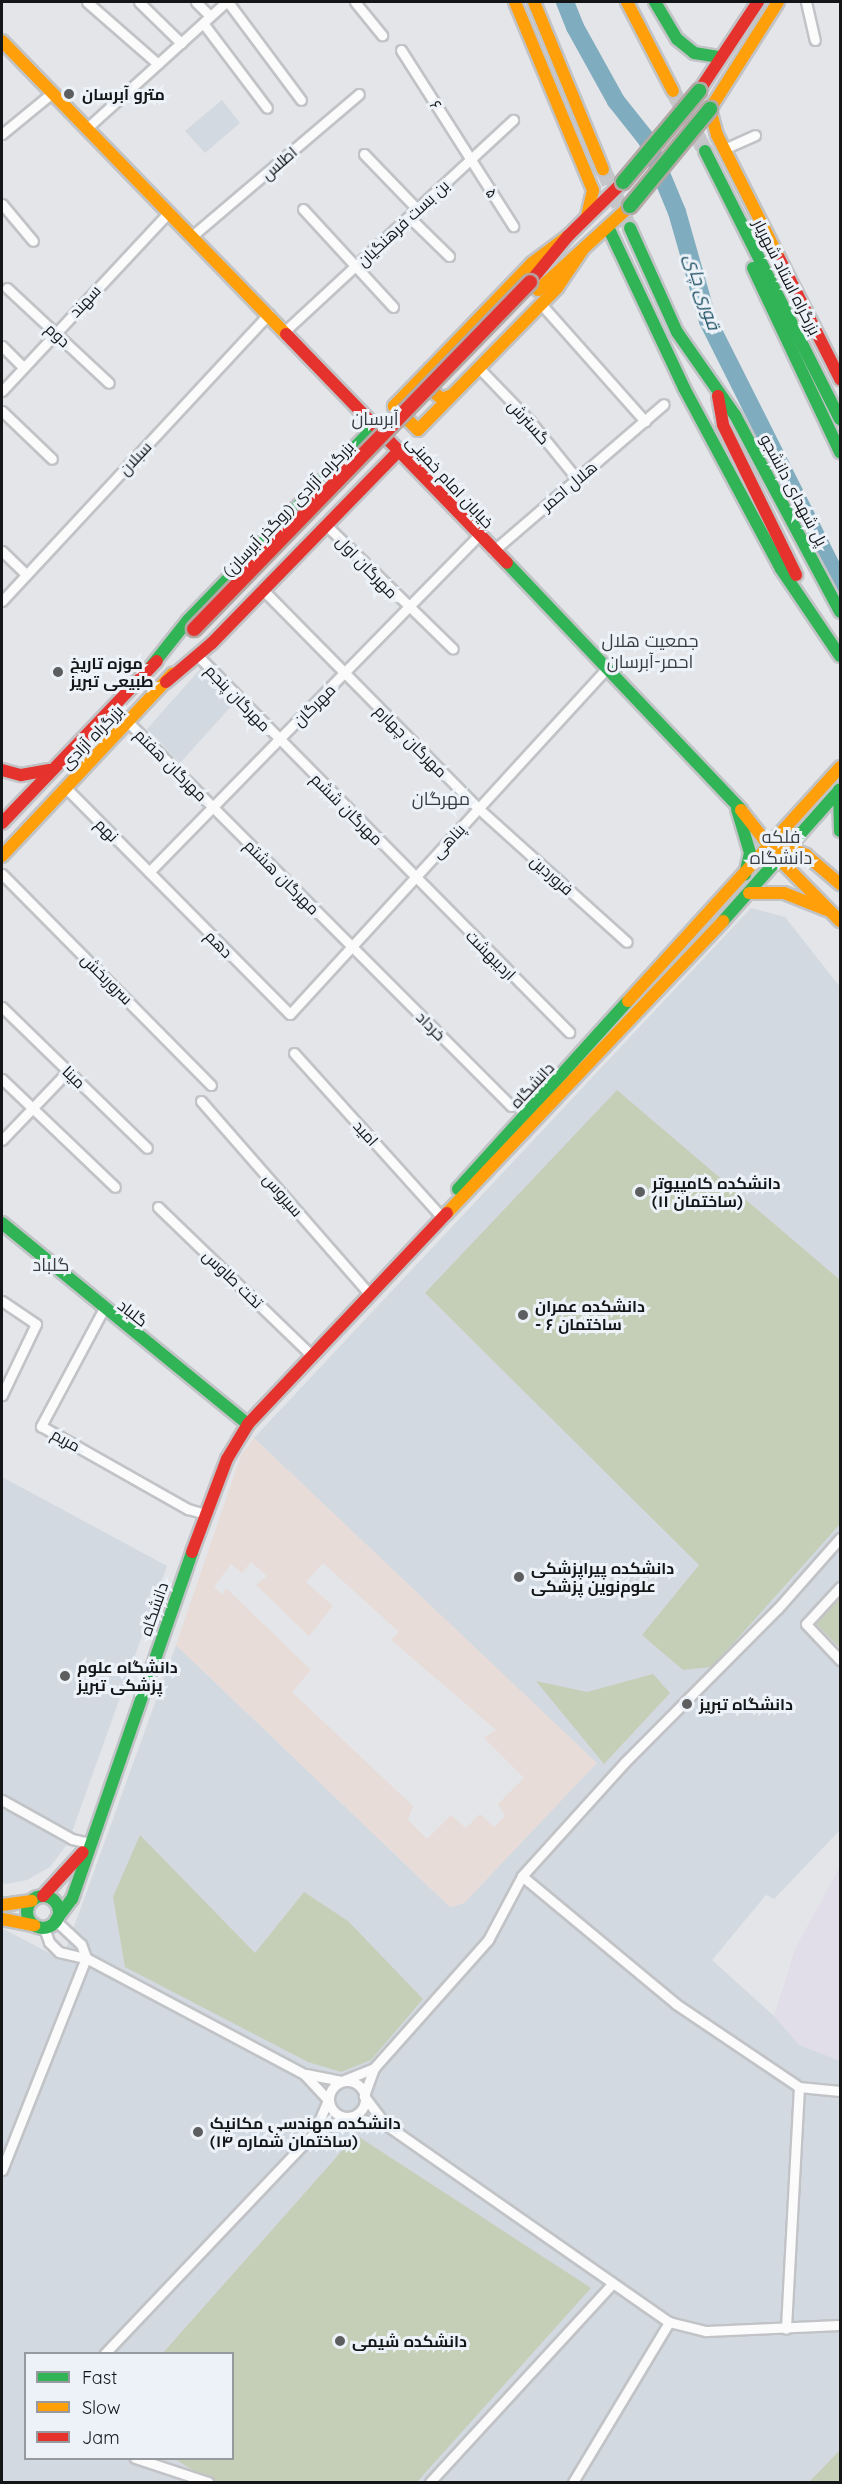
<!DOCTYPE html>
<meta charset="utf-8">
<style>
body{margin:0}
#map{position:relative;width:842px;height:2484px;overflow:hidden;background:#e3e5e8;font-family:Quicksand,Cairo,sans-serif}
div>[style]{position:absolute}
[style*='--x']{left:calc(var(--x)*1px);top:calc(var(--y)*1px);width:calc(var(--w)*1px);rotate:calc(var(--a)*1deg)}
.commercial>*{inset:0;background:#e1dde9}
.built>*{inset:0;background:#d2d9e1}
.medical>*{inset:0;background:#e8dcd9}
.green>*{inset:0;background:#c5cfb7}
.river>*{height:18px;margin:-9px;padding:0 9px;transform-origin:9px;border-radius:9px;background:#80acbf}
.highway-tunnel>*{height:16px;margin-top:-8px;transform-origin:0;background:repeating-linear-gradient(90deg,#c4c6c9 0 16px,transparent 0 24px)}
.roads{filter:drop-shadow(2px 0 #c1c3c6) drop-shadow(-2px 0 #c1c3c6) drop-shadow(0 2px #c1c3c6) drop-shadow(0 -2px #c1c3c6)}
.street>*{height:9px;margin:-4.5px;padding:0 4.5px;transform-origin:4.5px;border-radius:4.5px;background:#fbfbfc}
.street>.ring{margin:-4.5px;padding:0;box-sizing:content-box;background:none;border:9px solid #fbfbfc;border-radius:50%}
.fast>*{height:12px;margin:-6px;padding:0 6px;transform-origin:6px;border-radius:6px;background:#30b455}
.fast>.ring{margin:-6px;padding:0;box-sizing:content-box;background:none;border:12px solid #30b455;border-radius:50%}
.slow>*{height:12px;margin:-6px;padding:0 6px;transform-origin:6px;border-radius:6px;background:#ff9f0a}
.jam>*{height:12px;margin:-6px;padding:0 6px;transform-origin:6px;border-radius:6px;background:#e5322d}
.bridges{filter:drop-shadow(2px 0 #b2a8a5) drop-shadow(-2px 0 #b2a8a5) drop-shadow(0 2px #b2a8a5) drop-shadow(0 -2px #b2a8a5)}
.fast-bridge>*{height:14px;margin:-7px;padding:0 7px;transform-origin:7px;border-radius:7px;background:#30b455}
.jam-bridge>*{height:14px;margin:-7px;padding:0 7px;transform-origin:7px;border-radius:7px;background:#e5322d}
.dots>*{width:16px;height:16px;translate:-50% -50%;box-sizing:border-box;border:3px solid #edf2f8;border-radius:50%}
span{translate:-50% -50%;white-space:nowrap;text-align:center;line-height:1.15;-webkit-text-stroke:6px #edf2f8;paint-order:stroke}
.poi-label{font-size:16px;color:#131517;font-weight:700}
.left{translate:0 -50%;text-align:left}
.street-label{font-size:16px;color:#131517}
.water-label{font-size:18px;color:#184c5f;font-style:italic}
.neighbourhood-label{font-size:18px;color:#3a3e43}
.frame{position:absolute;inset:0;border:3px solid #131517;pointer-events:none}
.legend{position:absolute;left:24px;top:2352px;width:210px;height:108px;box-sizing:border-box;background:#edf2f8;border:2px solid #969a9e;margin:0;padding:8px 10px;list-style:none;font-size:18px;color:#131517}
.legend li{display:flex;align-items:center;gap:12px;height:30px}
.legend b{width:30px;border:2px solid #969a9e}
</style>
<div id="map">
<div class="commercial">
<div style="clip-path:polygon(840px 1867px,840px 2061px,799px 2045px,774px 2016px,796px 1947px)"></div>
</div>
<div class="built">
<div style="clip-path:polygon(222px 100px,240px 123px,205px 153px,185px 131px)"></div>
<div style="clip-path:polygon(202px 667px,235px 702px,180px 763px,147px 729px)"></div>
<div style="clip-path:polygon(evenodd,751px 908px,785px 917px,840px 987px,840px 1830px,774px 1899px,766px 1895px,712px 1960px,774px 2016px,799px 2045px,840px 2061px,840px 2482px,2px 2482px,2px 1928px,62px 1960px,176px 1645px,450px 1907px,464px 1903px,596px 1763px,254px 1438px,751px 908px,26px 2354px,232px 2354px,232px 2458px,26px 2458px,26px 2354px)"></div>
<div style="clip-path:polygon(2px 1477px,167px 1566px,68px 1843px,50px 1867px,27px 1880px,6px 1884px,2px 1883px)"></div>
</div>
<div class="medical">
<div style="clip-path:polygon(evenodd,254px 1438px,597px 1763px,464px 1903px,450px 1907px,176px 1645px,241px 1455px,254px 1438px,251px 1562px,267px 1576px,256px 1585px,309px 1636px,333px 1606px,306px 1582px,323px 1563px,399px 1632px,391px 1640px,496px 1730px,484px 1738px,524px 1778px,498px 1804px,505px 1816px,494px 1827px,480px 1814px,466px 1828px,451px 1815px,427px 1839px,408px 1820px,413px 1806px,292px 1692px,311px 1670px,226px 1588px,222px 1595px,214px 1587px,231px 1564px,242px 1573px,251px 1562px)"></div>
</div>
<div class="green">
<div style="clip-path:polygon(617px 1090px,840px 1280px,840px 1524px,712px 1667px,683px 1670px,642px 1635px,699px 1565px,425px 1293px)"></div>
<div style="clip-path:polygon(840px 1596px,840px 1648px,816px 1624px)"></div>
<div style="clip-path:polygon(653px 1674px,670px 1693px,604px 1764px,536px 1681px,587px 1692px)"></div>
<div style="clip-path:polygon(140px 1835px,255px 1953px,304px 1892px,348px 1921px,423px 1999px,371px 2060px,341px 2072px,308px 2062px,125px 1967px,113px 1897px)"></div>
<div style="clip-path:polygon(356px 2135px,591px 2288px,417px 2482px,212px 2482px,175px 2459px,232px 2458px,232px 2354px,162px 2354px)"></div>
<div style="clip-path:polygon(840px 2450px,840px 2482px,809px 2482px)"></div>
</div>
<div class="river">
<div style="--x:565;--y:2;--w:27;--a:68"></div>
<div style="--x:575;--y:27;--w:85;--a:61"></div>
<div style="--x:616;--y:101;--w:50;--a:51.5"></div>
<div style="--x:647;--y:140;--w:78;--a:67.4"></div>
<div style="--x:677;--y:212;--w:113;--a:74.1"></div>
<div style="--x:708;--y:321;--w:294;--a:63.3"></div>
</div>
<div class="highway-tunnel">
<div style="--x:673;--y:91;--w:68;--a:61.9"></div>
<div style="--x:603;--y:169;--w:61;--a:65.9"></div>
</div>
<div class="roads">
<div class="street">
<div style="--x:87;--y:2;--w:94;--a:41.1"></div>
<div style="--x:139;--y:2;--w:59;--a:44.3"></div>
<div style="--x:196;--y:2;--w:20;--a:45"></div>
<div style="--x:228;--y:2;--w:122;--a:53.3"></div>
<div style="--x:355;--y:2;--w:43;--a:50.7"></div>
<div style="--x:806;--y:2;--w:39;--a:77"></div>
<div style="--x:203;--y:23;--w:106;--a:53"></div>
<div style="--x:401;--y:50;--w:209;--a:57.5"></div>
<div style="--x:87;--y:128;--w:188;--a:-42.2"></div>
<div style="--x:2;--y:134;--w:65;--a:-39.4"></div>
<div style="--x:724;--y:149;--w:34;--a:-24"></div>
<div style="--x:364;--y:154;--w:78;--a:46"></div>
<div style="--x:2;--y:204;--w:48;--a:50"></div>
<div style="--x:303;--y:209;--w:133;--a:47.4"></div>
<div style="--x:409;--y:217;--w:56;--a:44.3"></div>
<div style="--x:192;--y:236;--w:219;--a:-40.4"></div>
<div style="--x:7;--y:288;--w:139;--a:43"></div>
<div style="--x:541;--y:304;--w:157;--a:48.4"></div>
<div style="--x:285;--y:331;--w:311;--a:-42.8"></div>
<div style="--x:2;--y:346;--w:30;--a:45"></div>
<div style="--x:479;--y:368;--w:74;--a:46.1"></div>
<div style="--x:530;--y:421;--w:75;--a:51"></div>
<div style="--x:2;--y:391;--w:245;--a:-47"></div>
<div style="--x:2;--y:411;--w:69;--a:43.8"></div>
<div style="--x:326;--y:525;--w:177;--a:44.3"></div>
<div style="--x:2;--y:551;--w:33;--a:44"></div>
<div style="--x:493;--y:551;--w:225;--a:-40.7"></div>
<div style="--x:263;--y:590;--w:306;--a:45.4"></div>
<div style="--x:478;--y:808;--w:200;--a:42"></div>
<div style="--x:2;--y:601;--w:392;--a:-47.1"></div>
<div style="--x:197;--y:655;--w:530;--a:45.38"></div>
<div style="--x:129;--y:723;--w:541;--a:45.07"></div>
<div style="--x:66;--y:788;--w:318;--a:45.3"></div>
<div style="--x:290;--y:1014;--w:469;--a:-47.5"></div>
<div style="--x:149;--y:872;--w:470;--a:-45.6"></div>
<div style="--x:2;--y:874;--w:297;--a:45.3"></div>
<div style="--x:2;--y:1007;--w:202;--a:44.2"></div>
<div style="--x:294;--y:1053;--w:214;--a:48"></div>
<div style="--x:2;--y:1079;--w:156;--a:43.7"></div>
<div style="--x:201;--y:1101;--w:251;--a:48.9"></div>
<div style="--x:2;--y:1140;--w:95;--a:-46.3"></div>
<div style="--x:158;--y:1207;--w:209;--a:44"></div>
<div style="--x:2;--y:1301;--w:41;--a:34.1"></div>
<div style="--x:36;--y:1324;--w:79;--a:115.6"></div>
<div style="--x:103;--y:1310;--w:132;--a:118.1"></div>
<div style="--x:41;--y:1426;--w:169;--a:29.5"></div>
<div style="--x:188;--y:1509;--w:19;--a:16"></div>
<div style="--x:840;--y:1538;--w:94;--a:131.5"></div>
<div style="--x:778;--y:1608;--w:218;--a:134.8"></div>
<div style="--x:624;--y:1763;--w:152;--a:132.1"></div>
<div style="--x:522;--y:1876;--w:72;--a:118"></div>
<div style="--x:488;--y:1940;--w:171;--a:131.7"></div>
<div style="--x:374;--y:2068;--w:30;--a:110"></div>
<div style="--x:364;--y:2096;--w:35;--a:53"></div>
<div style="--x:385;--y:2124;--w:346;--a:34.9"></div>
<div style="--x:669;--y:2322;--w:38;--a:14"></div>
<div style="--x:706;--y:2331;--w:134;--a:-2.6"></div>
<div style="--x:840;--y:1587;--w:50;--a:132.6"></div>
<div style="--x:806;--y:1624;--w:50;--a:46.6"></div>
<div style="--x:2;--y:1800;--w:80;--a:29.1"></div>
<div style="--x:72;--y:1839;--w:17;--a:13"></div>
<div style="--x:522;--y:1876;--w:200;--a:39.7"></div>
<div style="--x:676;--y:2004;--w:148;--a:34"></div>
<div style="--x:799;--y:2087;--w:242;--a:93.1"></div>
<div style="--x:56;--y:1921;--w:34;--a:43"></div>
<div style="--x:81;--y:1944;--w:15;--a:70"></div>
<div style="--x:44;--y:1928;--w:15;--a:70"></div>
<div style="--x:49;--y:1942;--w:14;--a:45"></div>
<div style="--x:59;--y:1952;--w:28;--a:13"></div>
<div style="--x:86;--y:1958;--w:247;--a:28"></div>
<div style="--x:304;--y:2074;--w:35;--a:47"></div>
<div style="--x:328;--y:2100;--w:36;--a:113"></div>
<div style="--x:314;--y:2133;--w:305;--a:133.5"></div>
<div style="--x:306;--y:2074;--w:37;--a:11"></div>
<div style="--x:342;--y:2081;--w:35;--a:-22"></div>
<div class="ring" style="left:329px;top:2081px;width:27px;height:27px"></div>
<div style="--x:799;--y:2087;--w:41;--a:5.6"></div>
<div style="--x:317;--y:2131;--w:35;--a:-24"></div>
<div style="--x:349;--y:2117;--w:35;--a:12"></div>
<div style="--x:2;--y:2170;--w:228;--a:-68.4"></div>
<div style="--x:135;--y:2458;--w:77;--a:18.2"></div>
<div style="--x:430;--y:2482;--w:270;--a:-47.4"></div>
<div style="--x:573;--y:2482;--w:187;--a:-59"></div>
</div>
<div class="fast">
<div style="--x:655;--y:2;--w:43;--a:59.3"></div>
<div style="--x:677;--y:39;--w:22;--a:39"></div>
<div style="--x:694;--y:53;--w:26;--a:9"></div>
<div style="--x:705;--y:151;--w:300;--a:63.3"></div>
<div style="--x:608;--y:227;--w:178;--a:64.7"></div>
<div style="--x:684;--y:388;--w:205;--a:61.8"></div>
<div style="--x:781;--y:569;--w:105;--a:55.9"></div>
<div style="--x:630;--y:228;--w:114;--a:65.7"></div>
<div style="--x:677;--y:332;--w:101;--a:55.1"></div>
<div style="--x:735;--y:415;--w:223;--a:61.9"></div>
<div style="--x:753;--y:268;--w:204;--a:64.7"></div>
<div style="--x:507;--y:563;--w:340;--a:46.5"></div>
<div style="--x:150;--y:668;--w:61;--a:-51.6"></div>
<div style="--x:188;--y:620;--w:271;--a:-46"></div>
<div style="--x:839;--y:790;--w:41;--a:88.6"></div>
<div style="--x:737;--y:809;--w:46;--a:73.5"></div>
<div style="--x:750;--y:853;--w:22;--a:103"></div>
<div style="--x:723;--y:921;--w:176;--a:-48.4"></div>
<div style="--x:458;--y:1189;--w:253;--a:-47.9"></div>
<div style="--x:2;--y:1223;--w:318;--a:39.3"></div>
<div class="ring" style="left:27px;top:1896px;width:20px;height:20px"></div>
<div style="--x:56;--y:1920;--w:26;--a:-53"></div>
<div style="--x:72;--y:1899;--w:367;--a:-70.9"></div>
</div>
<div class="slow">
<div style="--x:515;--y:2;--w:204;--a:67.5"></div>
<div style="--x:593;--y:190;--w:28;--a:103"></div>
<div style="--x:534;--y:2;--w:181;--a:67.6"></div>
<div style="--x:627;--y:2;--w:100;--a:62.7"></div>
<div style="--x:778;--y:2;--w:127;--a:122.4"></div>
<div style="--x:710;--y:109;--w:27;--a:75"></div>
<div style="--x:717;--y:135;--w:138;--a:63.2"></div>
<div style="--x:2;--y:41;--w:408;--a:45.9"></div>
<div style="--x:538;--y:290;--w:125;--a:-42.4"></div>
<div style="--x:430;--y:369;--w:52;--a:134.2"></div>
<div style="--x:394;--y:406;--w:34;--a:45"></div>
<div style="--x:418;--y:430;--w:199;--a:-45.6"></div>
<div style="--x:557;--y:288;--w:45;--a:-56"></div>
<div style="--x:452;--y:395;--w:11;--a:158"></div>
<div style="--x:442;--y:399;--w:14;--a:-141"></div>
<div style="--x:431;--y:390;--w:12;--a:-121"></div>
<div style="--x:425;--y:380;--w:12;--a:-66"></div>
<div style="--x:430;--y:369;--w:147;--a:-46.1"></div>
<div style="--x:532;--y:263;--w:45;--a:-36.9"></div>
<div style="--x:741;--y:810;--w:63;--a:52"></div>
<div style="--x:780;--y:860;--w:86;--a:45.5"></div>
<div style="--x:783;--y:846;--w:25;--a:21"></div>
<div style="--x:806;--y:855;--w:45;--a:40.5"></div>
<div style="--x:2;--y:856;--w:250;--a:-46.9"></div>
<div style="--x:749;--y:893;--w:35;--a:0"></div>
<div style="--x:784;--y:893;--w:46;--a:21.6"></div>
<div style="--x:628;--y:1001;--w:316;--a:-47.8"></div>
<div style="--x:447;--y:1213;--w:402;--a:-46.6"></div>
<div style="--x:2;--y:1905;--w:30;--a:-8"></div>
<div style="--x:2;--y:1919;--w:33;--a:11"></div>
</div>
<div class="jam">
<div style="--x:699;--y:91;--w:107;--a:-56.5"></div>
<div style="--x:779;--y:258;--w:136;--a:63.2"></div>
<div style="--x:530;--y:282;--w:60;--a:-50.4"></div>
<div style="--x:568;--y:236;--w:77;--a:-44.5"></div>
<div style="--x:286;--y:334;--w:318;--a:46"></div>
<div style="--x:718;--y:396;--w:29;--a:80"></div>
<div style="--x:723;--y:425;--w:167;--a:64"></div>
<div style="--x:166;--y:682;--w:60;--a:-40.3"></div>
<div style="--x:212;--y:643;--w:267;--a:-45.8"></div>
<div style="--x:2;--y:770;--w:20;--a:15"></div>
<div style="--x:21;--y:775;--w:29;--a:-10"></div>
<div style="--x:2;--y:823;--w:224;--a:-46.3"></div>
<div style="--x:192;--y:1552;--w:99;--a:-69.4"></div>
<div style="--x:227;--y:1459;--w:41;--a:-59"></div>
<div style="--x:248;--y:1424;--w:290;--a:-46.7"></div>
<div style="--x:43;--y:1896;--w:59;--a:-47.7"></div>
</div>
</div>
<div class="bridges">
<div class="fast-bridge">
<div style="--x:623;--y:182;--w:119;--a:-50.1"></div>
<div style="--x:630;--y:206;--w:126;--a:-50.5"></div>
</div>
<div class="jam-bridge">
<div style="--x:194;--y:629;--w:483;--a:-45.9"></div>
</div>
</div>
<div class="dots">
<div style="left:69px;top:94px;background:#5c5e60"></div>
<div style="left:58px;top:672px;background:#5c5e60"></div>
<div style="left:640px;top:1192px;background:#5c5e60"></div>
<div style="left:523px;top:1315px;background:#5c5e60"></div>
<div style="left:519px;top:1577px;background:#5c5e60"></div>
<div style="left:65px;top:1676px;background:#5c5e60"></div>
<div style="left:687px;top:1704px;background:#5c5e60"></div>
<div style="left:198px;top:2132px;background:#5c5e60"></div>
<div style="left:340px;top:2341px;background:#5c5e60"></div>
</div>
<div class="poi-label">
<span class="left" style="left:82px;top:94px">مترو آبرسان</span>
<span class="left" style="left:70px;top:672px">موزه تاریخ<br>طبیعی تبریز</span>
<span class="left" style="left:652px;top:1192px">دانشکده کامپیوتر<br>(ساختمان ۱۱)</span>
<span class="left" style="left:535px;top:1315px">دانشکده عمران<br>- ساختمان ۶</span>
<span class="left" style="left:531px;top:1577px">دانشکده پیراپزشکی<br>علوم‌نوین پزشکی</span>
<span class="left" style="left:77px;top:1676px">دانشگاه علوم<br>پزشکی تبریز</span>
<span class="left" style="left:699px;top:1704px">دانشگاه تبریز</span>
<span class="left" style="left:210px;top:2132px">دانشکده مهندسی مکانیک<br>(ساختمان شماره ۱۴)</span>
<span class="left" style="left:352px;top:2341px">دانشکده شیمی</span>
</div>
<div class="street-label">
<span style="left:436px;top:105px;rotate:58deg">۶</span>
<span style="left:279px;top:163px;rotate:-41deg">اطلس</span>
<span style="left:492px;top:193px;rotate:58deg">۵</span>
<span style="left:403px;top:223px;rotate:-43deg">بن بست فرهنگیان</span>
<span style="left:787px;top:277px;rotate:63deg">بزرگراه استاد شهریار</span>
<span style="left:85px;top:301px;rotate:-47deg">سهند</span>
<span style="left:58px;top:335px;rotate:43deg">دوم</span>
<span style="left:529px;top:422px;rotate:48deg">گسترش</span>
<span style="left:135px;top:458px;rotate:-47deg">سبلان</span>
<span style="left:450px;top:482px;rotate:47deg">خیابان امام خمینی</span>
<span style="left:569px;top:486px;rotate:-40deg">هلال احمر</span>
<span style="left:794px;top:490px;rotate:62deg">پل شهدای دانشجو</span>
<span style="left:288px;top:509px;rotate:-46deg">بزرگراه آزادی (روگذر آبرسان)</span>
<span style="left:367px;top:567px;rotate:46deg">مهرگان اول</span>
<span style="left:238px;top:698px;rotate:46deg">مهرگان پنجم</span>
<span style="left:314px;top:705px;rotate:-45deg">مهرگان</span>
<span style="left:92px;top:737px;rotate:-46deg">بزرگراه آزادی</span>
<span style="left:411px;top:741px;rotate:45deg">مهرگان چهارم</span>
<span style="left:171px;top:765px;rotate:45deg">مهرگان هفتم</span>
<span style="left:347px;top:809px;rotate:45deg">مهرگان ششم</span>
<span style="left:107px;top:830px;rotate:45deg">نهم</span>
<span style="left:448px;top:841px;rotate:-47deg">پناهی</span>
<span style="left:552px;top:875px;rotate:42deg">فروردین</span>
<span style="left:282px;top:877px;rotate:45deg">مهرگان هشتم</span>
<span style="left:219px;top:944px;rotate:46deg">دهم</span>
<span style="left:491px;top:955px;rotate:45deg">اردیبهشت</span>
<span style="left:107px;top:979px;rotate:45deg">سروربخش</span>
<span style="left:431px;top:1026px;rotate:45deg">خرداد</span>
<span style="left:74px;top:1077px;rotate:44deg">مینا</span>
<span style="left:532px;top:1085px;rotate:-47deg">دانشگاه</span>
<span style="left:366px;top:1133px;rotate:48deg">امید</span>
<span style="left:283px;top:1195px;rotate:49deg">سیروس</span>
<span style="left:233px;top:1279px;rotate:44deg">تخت طاوس</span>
<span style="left:133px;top:1313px;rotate:38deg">گلباد</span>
<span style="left:66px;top:1440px;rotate:29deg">مریم</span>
<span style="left:154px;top:1609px;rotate:-71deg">دانشگاه</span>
</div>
<div class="water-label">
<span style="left:702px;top:292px;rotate:72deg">قوری چای</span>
</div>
<div class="neighbourhood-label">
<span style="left:375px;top:419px">آبرسان</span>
<span style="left:650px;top:652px">جمعیت هلال<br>احمر-آبرسان</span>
<span style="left:441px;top:799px">مهرگان</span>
<span style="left:781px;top:848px">فلکه<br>دانشگاه</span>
<span style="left:51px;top:1265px">گلباد</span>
</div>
<div class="frame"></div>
<ul class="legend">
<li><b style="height:8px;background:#30b455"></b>Fast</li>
<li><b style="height:8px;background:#ff9f0a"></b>Slow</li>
<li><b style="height:8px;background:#e5322d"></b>Jam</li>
</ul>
</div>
